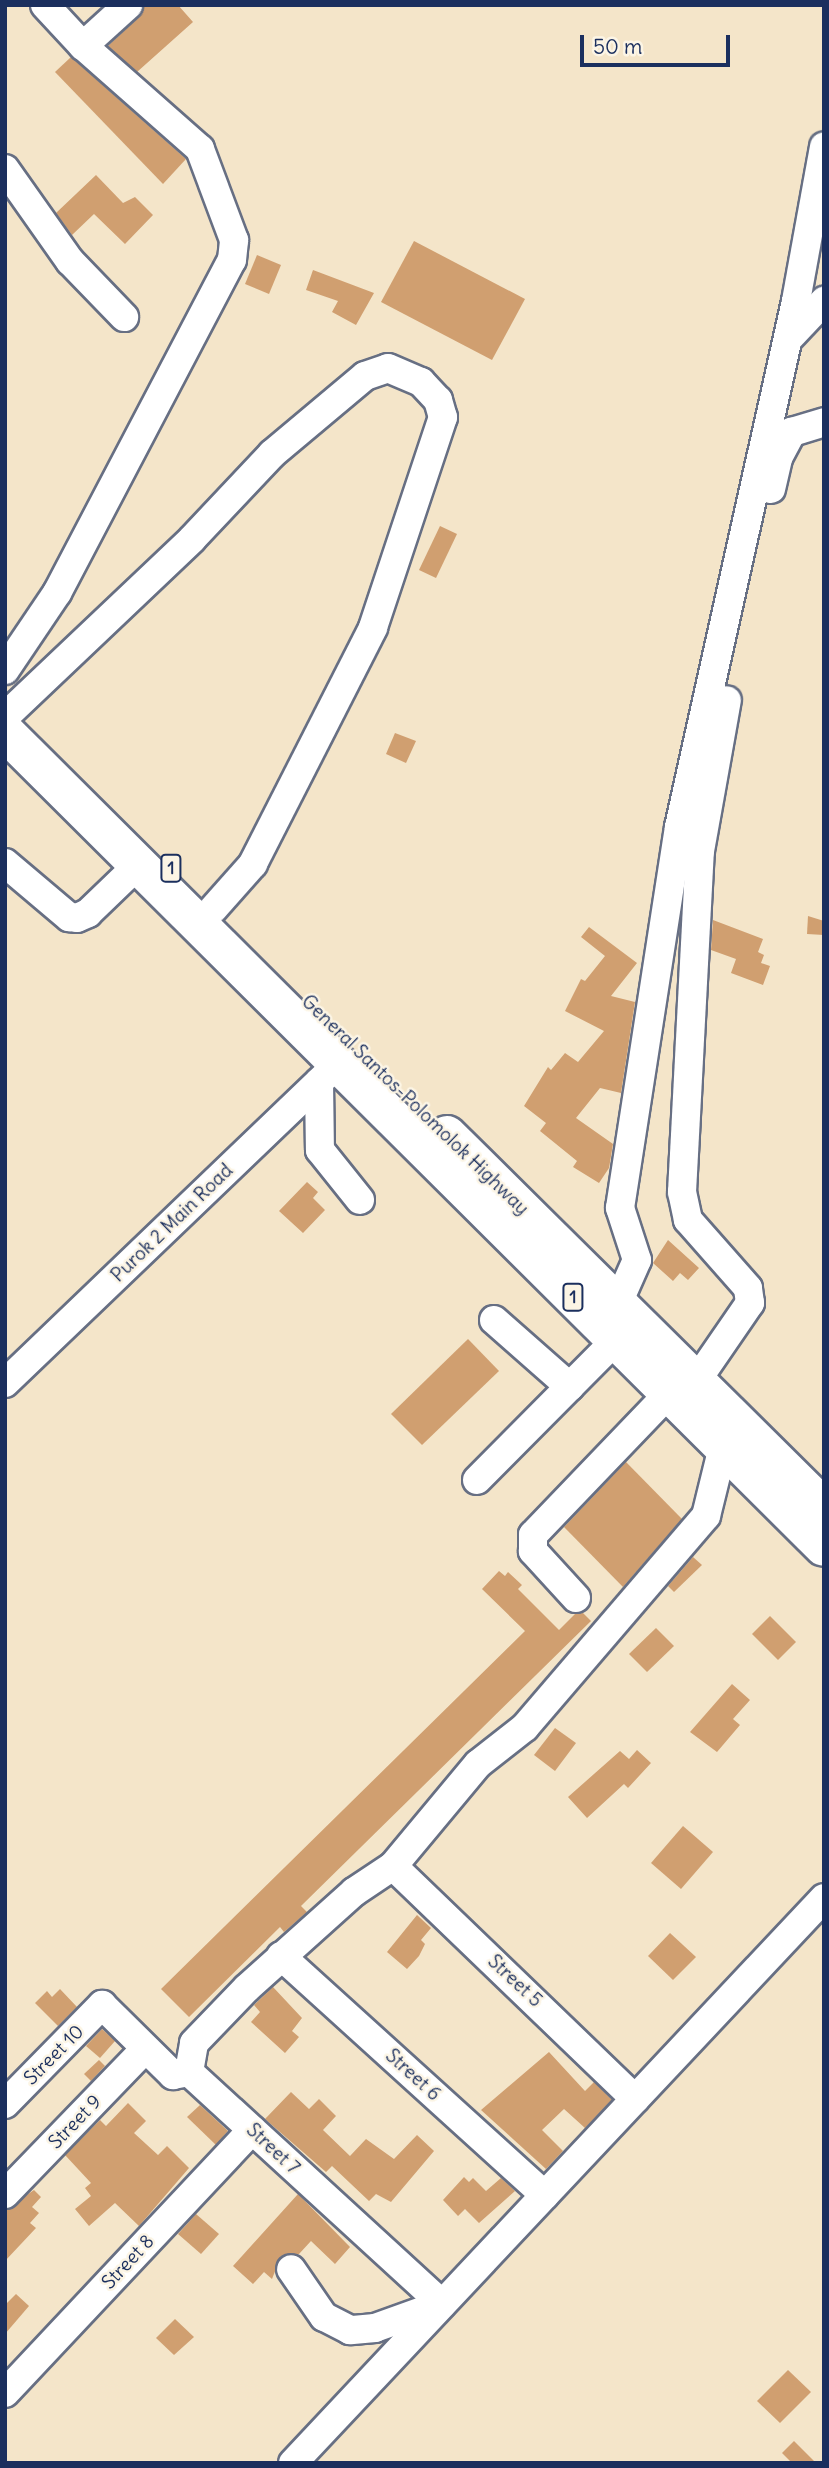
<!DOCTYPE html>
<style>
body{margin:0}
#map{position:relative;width:829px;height:2468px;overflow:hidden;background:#f4e5c9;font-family:Delius,sans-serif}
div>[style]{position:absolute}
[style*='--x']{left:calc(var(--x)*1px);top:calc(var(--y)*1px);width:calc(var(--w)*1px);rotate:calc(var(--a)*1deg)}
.building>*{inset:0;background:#d09f70}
.roads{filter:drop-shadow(2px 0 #676f83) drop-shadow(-2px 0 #676f83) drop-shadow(0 2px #676f83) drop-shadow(0 -2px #676f83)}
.minor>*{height:28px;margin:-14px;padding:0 14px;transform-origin:14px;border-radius:14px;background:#fff}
.highway>*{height:38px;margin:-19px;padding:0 19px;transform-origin:19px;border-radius:19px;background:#fff}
span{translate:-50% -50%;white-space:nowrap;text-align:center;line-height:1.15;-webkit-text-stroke:5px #fcf5e5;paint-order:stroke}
.shield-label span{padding:2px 5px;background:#fcf5e5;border:2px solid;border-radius:5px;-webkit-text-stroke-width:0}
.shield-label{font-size:18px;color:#1b2f5e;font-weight:700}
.street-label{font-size:19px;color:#1b2f5e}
.frame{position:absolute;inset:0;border:7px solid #1b2f5e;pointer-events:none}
.scale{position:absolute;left:580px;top:35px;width:150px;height:32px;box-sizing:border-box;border:4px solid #1b2f5e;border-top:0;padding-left:9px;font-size:21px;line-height:24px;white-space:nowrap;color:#1b2f5e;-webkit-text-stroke:5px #fcf5e5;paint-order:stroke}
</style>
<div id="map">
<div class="building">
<div style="clip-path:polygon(144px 5px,178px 5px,193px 22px,137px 72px,108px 46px,139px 17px)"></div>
<div style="clip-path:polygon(71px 57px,186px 159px,163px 184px,55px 72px)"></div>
<div style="clip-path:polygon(96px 175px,123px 203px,135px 197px,153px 215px,125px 244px,94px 214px,72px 235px,56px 213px)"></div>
<div style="clip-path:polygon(414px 241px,525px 299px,492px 360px,381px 302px)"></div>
<div style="clip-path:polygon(257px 255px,281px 265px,269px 294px,245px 284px)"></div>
<div style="clip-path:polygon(313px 270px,374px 293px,356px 325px,332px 312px,338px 301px,306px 290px)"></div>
<div style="clip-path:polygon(440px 526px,457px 534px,436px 578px,419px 570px)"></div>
<div style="clip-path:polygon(395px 733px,416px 741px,406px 763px,386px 754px)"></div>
<div style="clip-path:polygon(808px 916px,824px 921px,824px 935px,807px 934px)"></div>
<div style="clip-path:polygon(713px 920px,763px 939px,758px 952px,764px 955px,761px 963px,770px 966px,763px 985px,731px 973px,736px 959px,711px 950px)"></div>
<div style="clip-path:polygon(589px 927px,637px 963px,611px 996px,635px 1002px,621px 1093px,600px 1088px,576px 1118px,613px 1144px,609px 1168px,599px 1183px,573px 1167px,577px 1161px,540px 1131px,546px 1123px,524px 1106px,548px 1067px,551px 1070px,565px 1053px,578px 1062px,604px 1031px,565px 1011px,581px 979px,585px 981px,605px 956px,581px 937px)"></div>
<div style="clip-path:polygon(307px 1182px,318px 1192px,313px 1198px,325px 1210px,303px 1233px,279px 1211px)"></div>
<div style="clip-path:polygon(668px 1240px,699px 1268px,688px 1280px,680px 1273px,673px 1281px,653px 1263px)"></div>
<div style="clip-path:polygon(468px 1339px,499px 1371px,422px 1445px,391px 1414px)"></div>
<div style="clip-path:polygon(626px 1462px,682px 1519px,623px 1587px,564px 1527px)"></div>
<div style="clip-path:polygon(693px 1557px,702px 1565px,674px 1592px,668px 1586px)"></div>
<div style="clip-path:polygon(499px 1571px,505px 1576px,508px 1572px,522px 1585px,518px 1589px,559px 1630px,575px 1614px,583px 1613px,591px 1621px,301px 1906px,307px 1912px,284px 1932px,280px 1927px,189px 2017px,161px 1989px,525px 1631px,482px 1589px)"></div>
<div style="clip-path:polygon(770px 1616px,796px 1642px,778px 1660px,752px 1634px)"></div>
<div style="clip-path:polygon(656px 1628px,674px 1646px,647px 1672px,629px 1654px)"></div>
<div style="clip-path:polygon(732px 1684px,750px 1700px,733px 1719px,740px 1725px,717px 1752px,690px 1732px)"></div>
<div style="clip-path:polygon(555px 1728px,576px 1743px,555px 1771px,534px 1755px)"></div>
<div style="clip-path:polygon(637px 1750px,651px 1763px,628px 1788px,624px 1784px,587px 1818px,568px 1797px,620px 1751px,629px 1759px)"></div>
<div style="clip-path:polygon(683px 1826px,713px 1852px,681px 1889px,651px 1863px)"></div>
<div style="clip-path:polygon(417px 1915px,431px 1928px,421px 1940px,425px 1944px,419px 1956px,407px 1969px,387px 1952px)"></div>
<div style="clip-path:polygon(670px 1933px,696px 1957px,673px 1980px,648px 1956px)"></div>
<div style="clip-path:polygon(273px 1987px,302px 2018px,292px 2031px,299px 2037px,285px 2053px,251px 2022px,260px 2012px,254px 2005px)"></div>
<div style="clip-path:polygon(60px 1989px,77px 2007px,58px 2026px,35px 2003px,47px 1991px,52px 1997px)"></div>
<div style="clip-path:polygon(102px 2029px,115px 2041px,100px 2058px,86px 2046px)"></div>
<div style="clip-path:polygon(549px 2052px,585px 2091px,594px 2082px,612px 2100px,585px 2128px,564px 2109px,542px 2130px,563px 2151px,546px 2169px,481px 2110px)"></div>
<div style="clip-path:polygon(99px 2060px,105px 2066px,91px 2081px,84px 2074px)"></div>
<div style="clip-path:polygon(291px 2092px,309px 2109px,319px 2099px,336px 2116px,323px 2130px,350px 2156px,366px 2139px,394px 2159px,417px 2135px,434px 2151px,391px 2202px,376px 2194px,369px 2201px,332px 2166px,326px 2172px,265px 2119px)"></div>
<div style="clip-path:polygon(128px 2103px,146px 2121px,134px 2133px,158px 2155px,167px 2146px,189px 2168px,139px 2226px,115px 2203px,89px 2226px,75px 2209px,91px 2196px,85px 2188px,91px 2183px,65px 2155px,100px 2120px,106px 2126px)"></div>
<div style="clip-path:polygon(200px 2105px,228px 2131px,216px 2145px,187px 2117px)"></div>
<div style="clip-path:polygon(464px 2177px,469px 2182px,473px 2178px,486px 2191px,501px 2178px,515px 2191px,479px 2223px,465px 2209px,458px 2216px,443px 2200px)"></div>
<div style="clip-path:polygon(34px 2190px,41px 2197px,32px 2207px,39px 2213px,30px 2223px,36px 2228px,5px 2261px,5px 2210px)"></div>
<div style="clip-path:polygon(298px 2194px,350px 2247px,335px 2264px,311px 2241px,299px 2254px,281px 2256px,272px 2279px,264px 2272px,253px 2284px,233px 2266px)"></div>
<div style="clip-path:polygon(196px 2214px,219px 2234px,201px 2254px,178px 2234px)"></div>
<div style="clip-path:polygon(16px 2294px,29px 2306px,5px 2334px,5px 2305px)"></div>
<div style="clip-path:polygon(175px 2319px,194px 2337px,174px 2355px,156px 2338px)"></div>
<div style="clip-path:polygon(788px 2370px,811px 2392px,780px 2423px,757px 2401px)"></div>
<div style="clip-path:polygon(794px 2441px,816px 2463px,792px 2463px,782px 2453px)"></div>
</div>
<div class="roads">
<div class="minor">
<div style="--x:83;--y:46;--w:61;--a:-42.3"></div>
<div style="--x:5;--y:169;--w:113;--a:54.8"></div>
<div style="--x:70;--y:261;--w:78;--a:46"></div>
<div style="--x:790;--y:337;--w:50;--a:-46.6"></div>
<div style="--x:771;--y:489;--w:32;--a:-77"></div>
<div style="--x:778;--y:458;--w:30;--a:-62"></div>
<div style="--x:792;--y:432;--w:34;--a:-17"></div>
<div style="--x:5;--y:670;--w:93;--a:-56"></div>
<div style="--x:57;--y:593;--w:376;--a:-62.3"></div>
<div style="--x:232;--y:260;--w:20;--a:-84"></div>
<div style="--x:234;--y:240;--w:97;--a:-110.5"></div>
<div style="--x:200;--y:149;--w:156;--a:-138.6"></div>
<div style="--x:83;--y:46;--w:56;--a:-132.8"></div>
<div style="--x:12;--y:710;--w:248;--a:-43.5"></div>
<div style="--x:192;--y:539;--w:117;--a:-46.7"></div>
<div style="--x:272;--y:454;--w:121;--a:-40"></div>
<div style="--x:365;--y:376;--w:24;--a:-19"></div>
<div style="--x:388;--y:368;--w:36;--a:23"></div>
<div style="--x:421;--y:382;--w:25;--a:47"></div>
<div style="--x:438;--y:400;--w:18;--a:74"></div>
<div style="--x:443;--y:417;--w:222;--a:108.4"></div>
<div style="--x:373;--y:628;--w:265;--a:117"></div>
<div style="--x:253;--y:864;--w:60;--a:131.6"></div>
<div style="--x:5;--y:863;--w:84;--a:40.2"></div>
<div style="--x:69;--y:917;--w:8;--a:7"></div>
<div style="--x:77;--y:918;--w:12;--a:-24"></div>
<div style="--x:88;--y:913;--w:71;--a:-43.9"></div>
<div style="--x:319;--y:1082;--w:68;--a:89.2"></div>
<div style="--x:320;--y:1150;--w:64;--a:51.3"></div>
<div style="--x:618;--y:1303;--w:47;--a:-66.2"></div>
<div style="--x:637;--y:1260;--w:55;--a:-108.1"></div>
<div style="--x:620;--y:1208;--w:386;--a:-81.2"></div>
<div style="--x:679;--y:827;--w:539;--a:-77.46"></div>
<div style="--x:796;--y:301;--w:157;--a:-79.7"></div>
<div style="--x:494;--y:1320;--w:101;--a:41.4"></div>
<div style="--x:5;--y:1383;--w:463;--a:-43.8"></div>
<div style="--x:686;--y:1396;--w:113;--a:-55.5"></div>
<div style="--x:750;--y:1303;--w:15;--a:-98"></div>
<div style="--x:748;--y:1288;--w:91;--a:-131.4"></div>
<div style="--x:688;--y:1220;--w:29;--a:-102"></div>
<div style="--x:682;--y:1192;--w:341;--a:-87"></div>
<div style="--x:700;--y:851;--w:153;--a:-79.9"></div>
<div style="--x:477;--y:1480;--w:197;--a:-45.2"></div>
<div style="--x:576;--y:1598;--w:64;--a:-132.5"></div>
<div style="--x:533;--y:1551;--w:16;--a:-90"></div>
<div style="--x:533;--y:1535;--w:197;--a:-46.2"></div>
<div style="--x:393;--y:1866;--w:336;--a:43.9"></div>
<div style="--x:281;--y:1956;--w:356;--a:42.2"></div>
<div style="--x:189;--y:2072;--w:29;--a:-80"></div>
<div style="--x:194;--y:2043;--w:76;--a:-46.1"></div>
<div style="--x:247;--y:1988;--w:144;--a:-41.9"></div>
<div style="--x:354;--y:1892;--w:47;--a:-33.7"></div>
<div style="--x:393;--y:1866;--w:133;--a:-50.2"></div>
<div style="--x:478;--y:1764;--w:60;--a:-38.2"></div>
<div style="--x:525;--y:1727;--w:278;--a:-49.4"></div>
<div style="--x:706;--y:1516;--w:71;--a:-76.2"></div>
<div style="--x:5;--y:2104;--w:139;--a:-45.6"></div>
<div style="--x:102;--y:2005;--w:100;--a:44.6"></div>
<div style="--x:173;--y:2075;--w:16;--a:-11"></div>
<div style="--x:189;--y:2072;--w:343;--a:42.5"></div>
<div style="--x:442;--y:2304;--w:71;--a:160.3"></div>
<div style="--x:375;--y:2328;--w:25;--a:175"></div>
<div style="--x:350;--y:2330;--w:29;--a:-153"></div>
<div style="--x:324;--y:2317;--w:58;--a:-124.5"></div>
<div style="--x:5;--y:2194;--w:200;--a:-46"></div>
<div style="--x:5;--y:2393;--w:361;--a:-46.8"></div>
<div style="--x:293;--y:2463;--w:775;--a:-46.78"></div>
</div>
<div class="highway">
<div style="--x:5;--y:732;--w:1155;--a:44.86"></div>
<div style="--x:447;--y:1135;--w:530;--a:44.69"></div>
</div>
</div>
<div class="shield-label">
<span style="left:171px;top:868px">1</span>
<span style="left:573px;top:1297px">1</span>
</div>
<div class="street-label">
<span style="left:415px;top:1105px;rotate:44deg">General Santos-Polomolok Highway</span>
<span style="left:172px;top:1223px;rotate:-44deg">Purok 2 Main Road</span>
<span style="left:515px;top:1981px;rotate:43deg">Street 5</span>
<span style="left:54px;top:2055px;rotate:-45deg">Street 10</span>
<span style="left:413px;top:2075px;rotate:42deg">Street 6</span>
<span style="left:75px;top:2122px;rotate:-46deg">Street 9</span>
<span style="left:273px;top:2149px;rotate:43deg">Street 7</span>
<span style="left:128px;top:2262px;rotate:-47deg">Street 8</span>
</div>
<div class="frame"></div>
<div class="scale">50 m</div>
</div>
